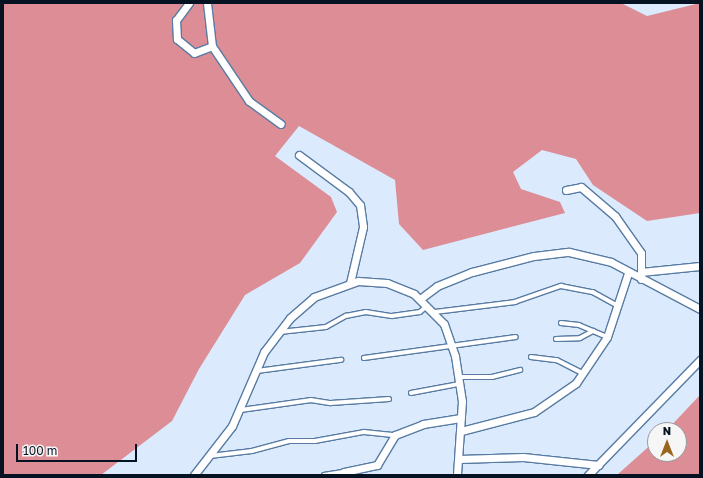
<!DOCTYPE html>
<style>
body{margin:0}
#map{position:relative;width:703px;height:478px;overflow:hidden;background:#dbebfd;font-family:"Golos Text",sans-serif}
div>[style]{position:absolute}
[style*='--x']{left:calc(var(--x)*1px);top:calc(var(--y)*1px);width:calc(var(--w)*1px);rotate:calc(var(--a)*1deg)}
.forest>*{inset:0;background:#dc8d96}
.roads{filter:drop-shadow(1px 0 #587ba3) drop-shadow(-1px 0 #587ba3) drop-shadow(0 1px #587ba3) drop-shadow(0 -1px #587ba3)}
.lane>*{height:3.5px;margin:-1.75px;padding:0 1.75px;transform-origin:1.75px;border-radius:1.75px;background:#fff}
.street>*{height:7px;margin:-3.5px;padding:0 3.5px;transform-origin:3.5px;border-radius:3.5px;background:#fff}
span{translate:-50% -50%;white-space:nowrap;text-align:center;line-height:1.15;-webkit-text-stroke:3px #f6f6f6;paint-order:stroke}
.frame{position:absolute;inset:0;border:4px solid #051221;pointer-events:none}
.north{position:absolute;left:647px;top:422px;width:40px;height:40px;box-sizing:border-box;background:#f6f6f6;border:1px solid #969ba1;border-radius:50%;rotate:0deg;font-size:11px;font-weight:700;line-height:16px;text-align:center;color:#051221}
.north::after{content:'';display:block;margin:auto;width:14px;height:18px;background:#99671b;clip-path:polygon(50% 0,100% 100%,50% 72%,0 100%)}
.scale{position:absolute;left:16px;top:444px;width:121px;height:18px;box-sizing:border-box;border:2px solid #051221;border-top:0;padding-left:5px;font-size:12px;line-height:14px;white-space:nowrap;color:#051221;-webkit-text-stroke:3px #f6f6f6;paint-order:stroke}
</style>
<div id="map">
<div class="forest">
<div style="clip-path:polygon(3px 3px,621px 3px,647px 16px,700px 3px,700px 213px,647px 221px,593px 185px,576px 159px,542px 150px,513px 172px,521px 189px,560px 202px,565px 213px,423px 250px,399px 224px,395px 180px,299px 126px,275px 156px,331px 197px,337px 212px,300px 263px,245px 295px,199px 369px,172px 421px,101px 475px,3px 475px)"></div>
<div style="clip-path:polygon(700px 395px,700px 475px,617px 475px,655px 441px,655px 454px,679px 454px,679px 430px,667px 430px)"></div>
</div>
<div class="roads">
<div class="lane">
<div style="--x:435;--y:312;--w:81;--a:-7.1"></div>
<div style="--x:515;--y:302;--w:49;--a:-19.2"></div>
<div style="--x:561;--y:286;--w:33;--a:11"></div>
<div style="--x:593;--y:292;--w:29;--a:29"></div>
<div style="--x:561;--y:323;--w:18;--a:6"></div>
<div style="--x:579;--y:325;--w:30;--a:23"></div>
<div style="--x:280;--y:332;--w:46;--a:-6.2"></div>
<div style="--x:326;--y:327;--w:23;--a:-29"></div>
<div style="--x:346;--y:316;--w:20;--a:-11"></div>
<div style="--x:366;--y:312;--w:26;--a:9"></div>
<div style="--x:392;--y:316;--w:28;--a:-8"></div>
<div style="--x:420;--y:312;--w:9;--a:-41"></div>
<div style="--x:556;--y:339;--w:24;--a:-2"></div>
<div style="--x:580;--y:338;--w:15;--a:-28"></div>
<div style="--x:531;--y:357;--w:26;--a:7"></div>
<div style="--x:557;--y:360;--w:29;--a:27"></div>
<div style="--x:364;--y:358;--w:153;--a:-7.9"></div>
<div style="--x:257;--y:371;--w:85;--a:-7.5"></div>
<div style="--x:458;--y:377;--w:34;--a:0"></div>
<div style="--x:492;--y:377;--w:29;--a:-14"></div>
<div style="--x:411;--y:393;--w:49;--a:-10.6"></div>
<div style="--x:241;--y:410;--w:71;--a:-8.1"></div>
<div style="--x:311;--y:400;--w:20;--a:9"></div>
<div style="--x:331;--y:403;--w:58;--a:-3.9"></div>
<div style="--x:210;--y:456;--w:42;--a:-6.8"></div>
<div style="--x:252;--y:451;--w:38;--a:-15"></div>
<div style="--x:289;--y:441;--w:26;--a:0"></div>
<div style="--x:315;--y:441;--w:50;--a:-10.4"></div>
<div style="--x:364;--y:432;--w:31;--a:6"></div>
<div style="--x:324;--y:475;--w:20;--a:-9"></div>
</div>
<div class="street">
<div style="--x:189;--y:3;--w:21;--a:127"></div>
<div style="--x:176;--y:20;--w:19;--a:87"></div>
<div style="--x:177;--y:39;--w:22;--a:39"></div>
<div style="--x:194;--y:53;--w:19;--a:-21"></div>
<div style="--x:207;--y:3;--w:43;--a:83.4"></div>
<div style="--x:212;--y:46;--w:66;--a:56.1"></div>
<div style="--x:249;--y:101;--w:39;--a:36"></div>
<div style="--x:299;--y:155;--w:62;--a:36.5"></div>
<div style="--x:349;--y:192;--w:17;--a:50"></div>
<div style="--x:360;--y:205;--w:22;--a:82"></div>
<div style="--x:363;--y:227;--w:57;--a:103.1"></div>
<div style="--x:566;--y:190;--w:15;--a:-11"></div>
<div style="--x:581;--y:187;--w:45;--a:40.5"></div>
<div style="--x:615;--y:216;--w:45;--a:54.9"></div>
<div style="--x:641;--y:253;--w:26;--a:90"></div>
<div style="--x:641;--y:272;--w:59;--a:-5.8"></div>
<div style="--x:420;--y:299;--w:21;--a:-37"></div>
<div style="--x:437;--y:286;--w:38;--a:-22"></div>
<div style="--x:472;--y:272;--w:64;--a:-14.5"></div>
<div style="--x:534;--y:256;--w:35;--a:-7"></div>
<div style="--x:569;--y:252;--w:43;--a:13.4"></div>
<div style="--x:611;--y:262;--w:101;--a:27.8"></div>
<div style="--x:461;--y:431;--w:75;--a:-14.6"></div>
<div style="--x:534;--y:412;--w:51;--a:-34.6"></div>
<div style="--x:576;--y:383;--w:55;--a:-56"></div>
<div style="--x:607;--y:337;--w:67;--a:-71.8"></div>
<div style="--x:459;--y:459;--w:64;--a:-1.8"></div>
<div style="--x:523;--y:457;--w:76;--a:6"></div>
<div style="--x:194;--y:475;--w:62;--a:-52.2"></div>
<div style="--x:232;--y:426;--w:81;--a:-66.6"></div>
<div style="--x:264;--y:352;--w:43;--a:-52.6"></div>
<div style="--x:290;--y:318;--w:32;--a:-41"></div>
<div style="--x:314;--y:297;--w:47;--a:-20"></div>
<div style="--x:358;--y:281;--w:29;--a:4"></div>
<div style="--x:387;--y:283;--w:29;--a:22"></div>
<div style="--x:414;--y:294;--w:42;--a:45"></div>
<div style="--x:444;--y:324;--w:34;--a:71"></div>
<div style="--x:455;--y:356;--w:46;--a:81.2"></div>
<div style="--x:462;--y:401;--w:74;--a:93.9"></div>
<div style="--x:345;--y:475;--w:3;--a:-108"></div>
<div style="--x:344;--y:472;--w:34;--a:-12"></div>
<div style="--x:377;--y:465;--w:35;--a:-59"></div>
<div style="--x:395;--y:435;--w:30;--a:-21"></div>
<div style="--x:423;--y:424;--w:38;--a:-9"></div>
<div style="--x:588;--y:475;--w:161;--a:-45.8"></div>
</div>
</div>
<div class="frame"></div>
<div class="north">N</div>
<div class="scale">100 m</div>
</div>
